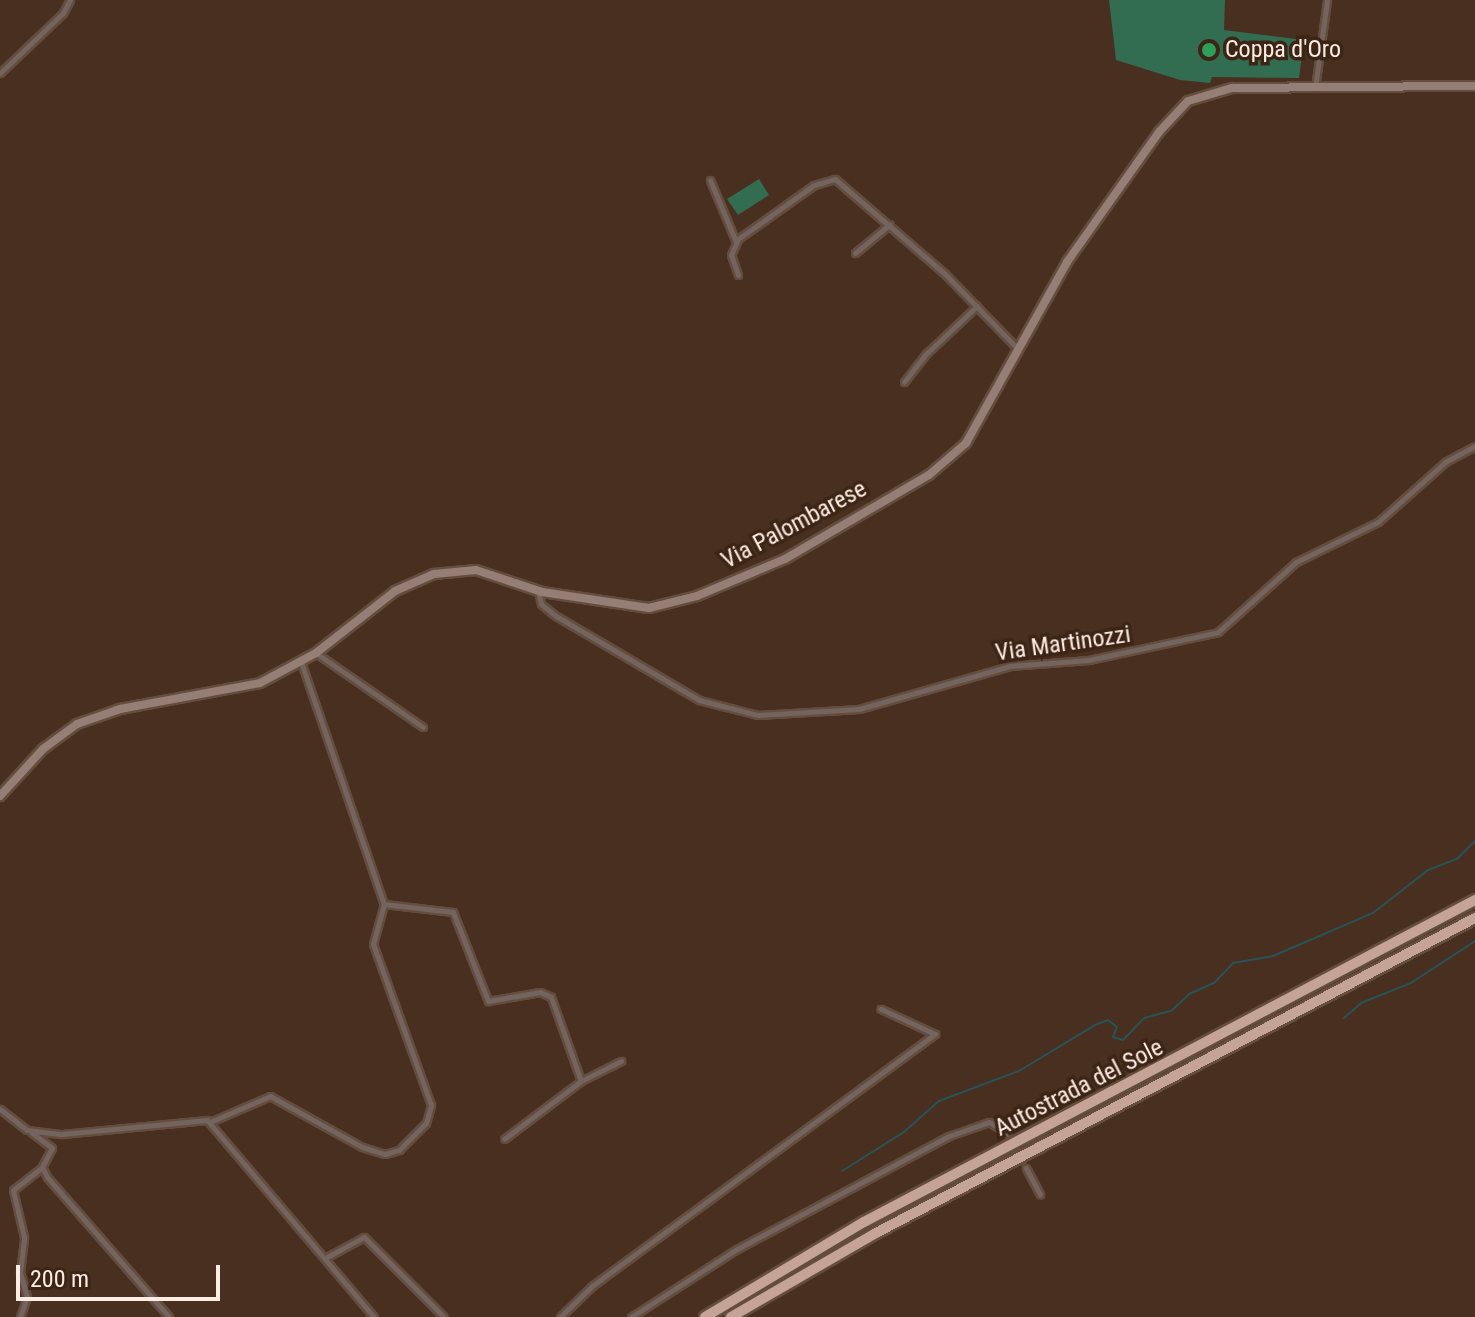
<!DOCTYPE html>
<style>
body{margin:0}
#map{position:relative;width:1475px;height:1317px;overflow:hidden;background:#482f1f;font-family:"Roboto Condensed",sans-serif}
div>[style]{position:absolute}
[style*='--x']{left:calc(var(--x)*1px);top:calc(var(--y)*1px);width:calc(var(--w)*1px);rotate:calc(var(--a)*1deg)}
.green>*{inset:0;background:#326c51}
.stream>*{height:2px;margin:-1px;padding:0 1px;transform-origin:1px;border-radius:1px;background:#285358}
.street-tunnel>*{height:5px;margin-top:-2.5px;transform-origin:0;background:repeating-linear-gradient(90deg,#634b3c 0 5px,transparent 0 7.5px)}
.roads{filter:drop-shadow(2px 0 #654d3e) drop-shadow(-2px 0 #654d3e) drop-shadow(0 2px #654d3e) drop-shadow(0 -2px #654d3e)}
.street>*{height:5px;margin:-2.5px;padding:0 2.5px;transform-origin:2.5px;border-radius:2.5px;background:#736460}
.secondary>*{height:8px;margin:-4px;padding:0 4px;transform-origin:4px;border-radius:4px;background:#957e76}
.highway>*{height:10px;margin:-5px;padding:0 5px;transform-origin:5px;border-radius:5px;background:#c6a397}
.dots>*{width:22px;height:22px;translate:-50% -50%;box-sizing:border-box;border:4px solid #3d2516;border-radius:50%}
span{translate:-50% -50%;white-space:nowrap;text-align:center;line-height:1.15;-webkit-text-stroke:7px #3d2516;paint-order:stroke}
.poi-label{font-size:24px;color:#fdece3}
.left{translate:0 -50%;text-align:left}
.street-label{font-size:24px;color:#fdece3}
.scale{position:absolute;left:16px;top:1265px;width:204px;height:36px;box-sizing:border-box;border:4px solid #fdece3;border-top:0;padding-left:10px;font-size:24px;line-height:28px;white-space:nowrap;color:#fdece3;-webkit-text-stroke:6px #3d2516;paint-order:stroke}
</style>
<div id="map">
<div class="green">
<div style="clip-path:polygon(1109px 0,1225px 0,1224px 30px,1304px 40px,1299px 78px,1212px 77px,1210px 83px,1180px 80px,1116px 60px)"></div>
<div style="clip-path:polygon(759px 179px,769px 195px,738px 215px,727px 199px)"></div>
</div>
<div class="stream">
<div style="--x:1344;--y:1018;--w:23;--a:-41"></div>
<div style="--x:1361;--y:1003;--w:54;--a:-21.8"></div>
<div style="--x:1411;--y:983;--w:77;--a:-33.3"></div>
<div style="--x:842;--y:1171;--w:73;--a:-32.2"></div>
<div style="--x:904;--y:1132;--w:47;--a:-41.5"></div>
<div style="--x:939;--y:1101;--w:85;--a:-20.6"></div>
<div style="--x:1019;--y:1071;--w:89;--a:-31.2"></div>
<div style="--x:1095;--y:1025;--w:14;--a:-21"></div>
<div style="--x:1108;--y:1020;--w:11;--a:38"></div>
<div style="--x:1117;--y:1027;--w:11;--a:112"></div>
<div style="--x:1113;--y:1037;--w:10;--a:17"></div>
<div style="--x:1123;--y:1040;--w:30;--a:-46"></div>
<div style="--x:1144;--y:1018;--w:28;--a:-15"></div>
<div style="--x:1171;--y:1011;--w:25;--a:-43"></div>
<div style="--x:1189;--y:994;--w:27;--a:-24"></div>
<div style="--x:1214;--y:983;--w:28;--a:-46"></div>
<div style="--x:1233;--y:963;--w:41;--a:-9.9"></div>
<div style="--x:1273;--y:956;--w:109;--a:-23.3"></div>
<div style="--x:1373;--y:913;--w:70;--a:-38"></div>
<div style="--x:1428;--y:870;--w:31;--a:-21"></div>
<div style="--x:1457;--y:859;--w:25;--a:-45"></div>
</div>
<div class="street-tunnel">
<div style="--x:1008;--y:1134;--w:38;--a:62"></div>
</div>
<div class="roads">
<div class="street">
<div style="--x:0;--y:73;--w:87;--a:-43.6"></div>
<div style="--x:63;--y:13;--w:15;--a:-62"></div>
<div style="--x:1315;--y:88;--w:89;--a:-82.2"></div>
<div style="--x:710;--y:180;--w:67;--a:67.2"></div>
<div style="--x:855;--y:253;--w:45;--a:-39.6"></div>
<div style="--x:738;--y:275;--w:21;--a:-109"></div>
<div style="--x:731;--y:255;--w:17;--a:-66"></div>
<div style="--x:738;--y:239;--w:93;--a:-35.4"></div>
<div style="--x:814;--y:185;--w:22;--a:-16"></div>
<div style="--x:835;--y:179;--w:145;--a:40.8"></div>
<div style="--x:945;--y:274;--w:105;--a:45.8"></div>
<div style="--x:904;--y:382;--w:36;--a:-52"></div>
<div style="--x:926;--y:354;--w:70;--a:-43.3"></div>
<div style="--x:538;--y:591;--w:13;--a:77"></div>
<div style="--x:541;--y:604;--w:19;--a:39"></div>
<div style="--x:556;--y:616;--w:166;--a:30.4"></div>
<div style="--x:699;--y:700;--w:61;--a:14.3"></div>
<div style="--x:758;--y:715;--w:101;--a:-3.4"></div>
<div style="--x:859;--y:709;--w:157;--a:-15.9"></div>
<div style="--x:1010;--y:666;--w:79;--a:-4.3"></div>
<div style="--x:1089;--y:660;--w:132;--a:-12.2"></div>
<div style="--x:1218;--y:632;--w:105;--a:-41.9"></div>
<div style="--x:1296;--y:562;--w:91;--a:-26"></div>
<div style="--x:1378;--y:522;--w:90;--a:-41.8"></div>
<div style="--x:1445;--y:462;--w:34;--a:-28"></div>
<div style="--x:316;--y:653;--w:130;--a:34.7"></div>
<div style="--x:301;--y:662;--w:256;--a:71.1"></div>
<div style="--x:581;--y:1081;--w:45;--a:-26.6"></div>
<div style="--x:0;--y:1109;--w:34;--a:38"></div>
<div style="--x:27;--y:1130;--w:35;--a:7"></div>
<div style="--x:62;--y:1134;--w:146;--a:-5.5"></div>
<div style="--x:207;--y:1120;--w:258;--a:49.7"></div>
<div style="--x:210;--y:1122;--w:65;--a:-23.4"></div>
<div style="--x:270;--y:1096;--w:105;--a:29"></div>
<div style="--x:362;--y:1147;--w:24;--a:17"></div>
<div style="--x:385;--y:1154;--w:15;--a:-16"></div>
<div style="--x:399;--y:1150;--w:38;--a:-45"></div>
<div style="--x:426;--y:1123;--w:19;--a:-74"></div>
<div style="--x:431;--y:1105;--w:171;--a:-109.8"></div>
<div style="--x:373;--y:944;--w:41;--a:-74.6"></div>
<div style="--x:384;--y:904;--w:69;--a:6.6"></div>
<div style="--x:453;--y:912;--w:96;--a:68.5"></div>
<div style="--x:488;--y:1001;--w:53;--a:-9.8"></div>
<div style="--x:540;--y:992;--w:12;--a:24"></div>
<div style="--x:551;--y:997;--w:89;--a:70.3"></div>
<div style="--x:581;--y:1081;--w:96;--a:143"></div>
<div style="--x:31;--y:1132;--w:26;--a:37"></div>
<div style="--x:52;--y:1148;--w:21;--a:118"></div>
<div style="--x:42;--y:1167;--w:11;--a:63"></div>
<div style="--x:47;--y:1177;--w:186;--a:48.9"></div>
<div style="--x:1026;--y:1168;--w:30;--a:62"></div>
<div style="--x:325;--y:1258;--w:44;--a:-28.3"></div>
<div style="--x:364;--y:1237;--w:113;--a:45"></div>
<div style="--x:20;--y:1317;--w:21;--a:-71"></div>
<div style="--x:27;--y:1297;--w:26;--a:-106"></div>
<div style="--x:20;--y:1272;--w:35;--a:-83"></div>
<div style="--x:24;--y:1237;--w:48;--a:-103.2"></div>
<div style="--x:13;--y:1190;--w:37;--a:-38"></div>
<div style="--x:560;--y:1317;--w:45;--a:-44.1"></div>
<div style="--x:592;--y:1286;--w:426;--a:-36.3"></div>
<div style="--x:935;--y:1034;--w:60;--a:-155.2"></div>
<div style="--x:631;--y:1317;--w:126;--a:-32.7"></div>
<div style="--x:737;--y:1249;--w:240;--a:-28.1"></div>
<div style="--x:949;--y:1136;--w:42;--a:-19.3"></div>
<div style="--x:989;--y:1122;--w:22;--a:32"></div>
</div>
<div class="secondary">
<div style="--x:0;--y:796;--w:64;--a:-47.5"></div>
<div style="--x:43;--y:749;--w:42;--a:-36.3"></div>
<div style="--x:77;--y:724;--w:46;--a:-19.2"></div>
<div style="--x:120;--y:709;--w:142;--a:-10.5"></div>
<div style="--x:260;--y:683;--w:64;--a:-28.2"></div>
<div style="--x:316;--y:653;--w:100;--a:-38.1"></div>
<div style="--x:395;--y:591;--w:43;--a:-23.6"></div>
<div style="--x:434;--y:574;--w:42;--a:-5.4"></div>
<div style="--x:476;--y:570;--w:70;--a:18.4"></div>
<div style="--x:542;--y:592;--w:108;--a:8.5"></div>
<div style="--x:649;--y:608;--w:49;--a:-14"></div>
<div style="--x:697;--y:596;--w:95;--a:-22.8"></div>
<div style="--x:785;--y:559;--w:167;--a:-30.3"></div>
<div style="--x:929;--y:475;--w:49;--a:-40.9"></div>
<div style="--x:966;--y:443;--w:207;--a:-60.8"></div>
<div style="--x:1067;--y:262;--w:159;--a:-54.7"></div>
<div style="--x:1159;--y:132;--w:42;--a:-46.9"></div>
<div style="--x:1188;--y:101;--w:46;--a:-16.5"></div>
<div style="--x:1232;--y:88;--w:243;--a:-0.5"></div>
</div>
<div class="highway">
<div style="--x:705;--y:1317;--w:185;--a:-30.9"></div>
<div style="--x:864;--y:1222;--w:691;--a:-27.79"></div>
<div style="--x:731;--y:1317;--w:168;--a:-30.1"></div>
<div style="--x:876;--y:1233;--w:677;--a:-27.74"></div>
</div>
</div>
<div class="dots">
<div style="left:1209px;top:50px;background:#2e9e5b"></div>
</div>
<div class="poi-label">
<span class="left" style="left:1225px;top:50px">Coppa d'Oro</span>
</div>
<div class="street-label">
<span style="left:794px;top:525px;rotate:-28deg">Via Palombarese</span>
<span style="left:1063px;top:644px;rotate:-8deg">Via Martinozzi</span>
<span style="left:1079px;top:1088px;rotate:-27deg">Autostrada del Sole</span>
</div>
<div class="scale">200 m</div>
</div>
